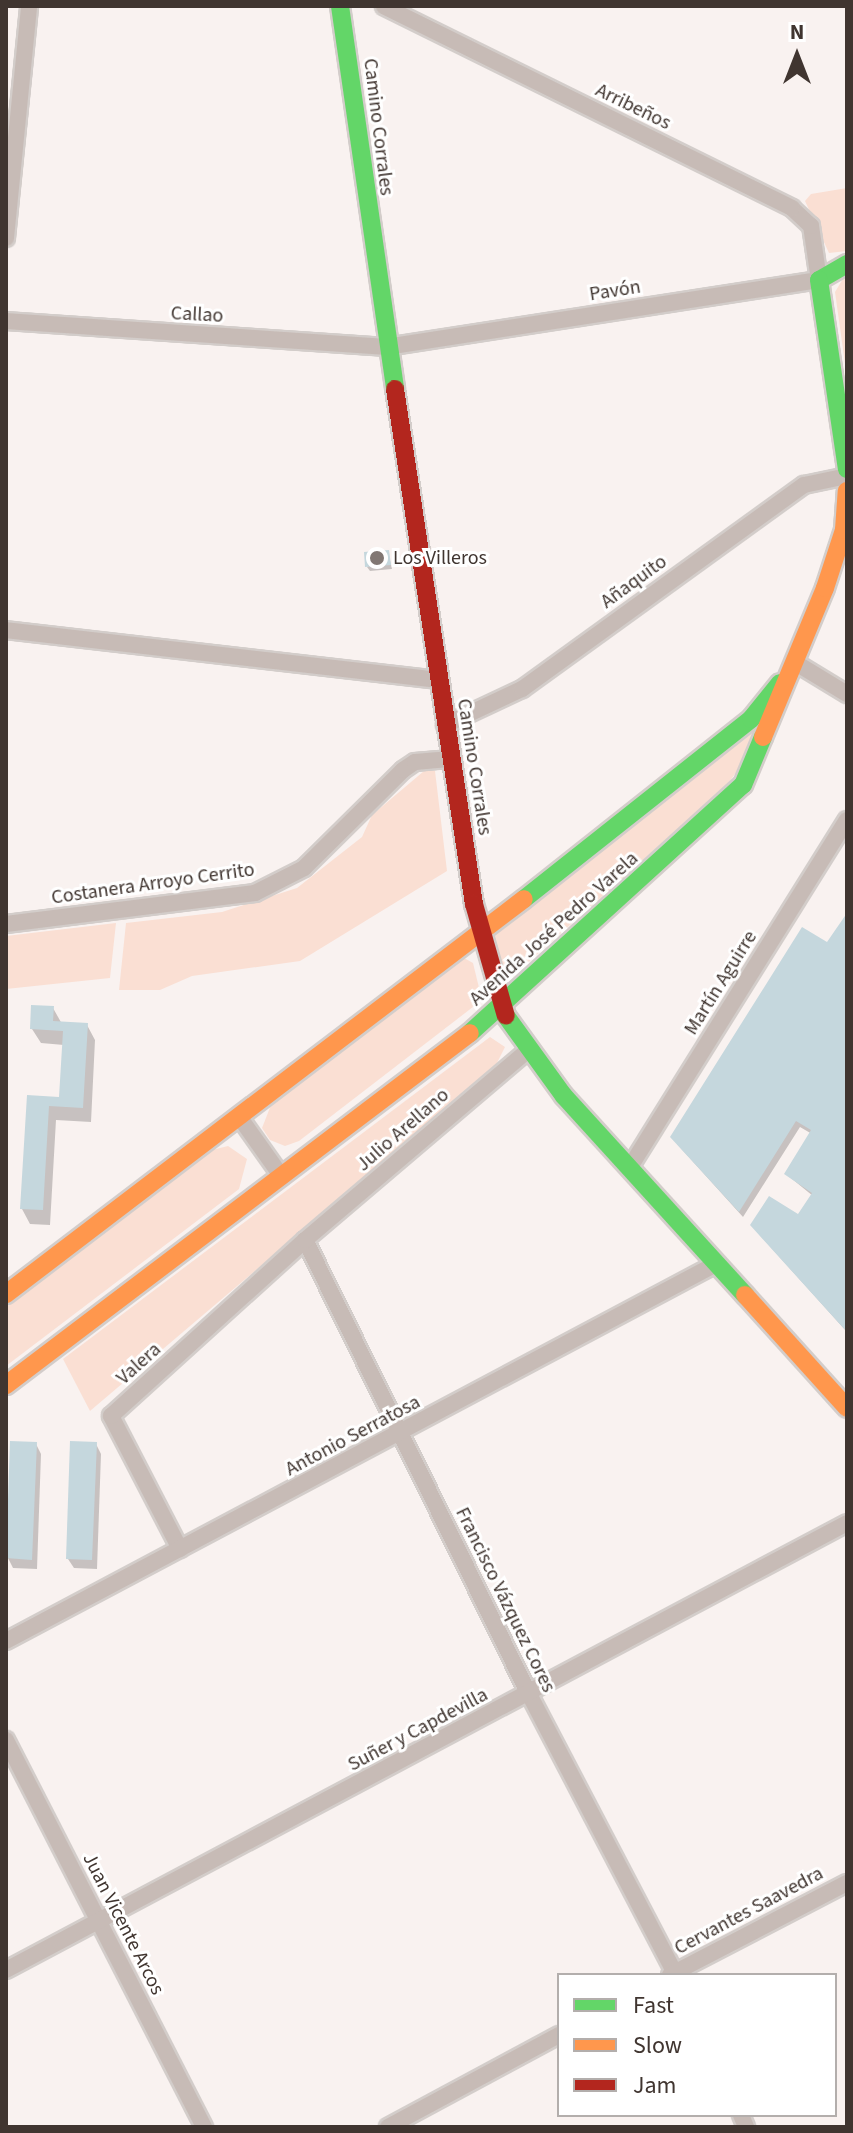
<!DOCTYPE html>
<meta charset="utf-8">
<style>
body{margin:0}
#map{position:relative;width:853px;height:2133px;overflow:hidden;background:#f9f2f0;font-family:"Source Sans 3",sans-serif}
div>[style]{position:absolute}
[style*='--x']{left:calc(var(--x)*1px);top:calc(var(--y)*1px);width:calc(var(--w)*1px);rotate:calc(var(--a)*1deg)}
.green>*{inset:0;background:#fadfd3}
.shadow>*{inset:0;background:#0003}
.building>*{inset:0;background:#c5d7dd}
.roads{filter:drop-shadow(2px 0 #d3cdca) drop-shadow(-2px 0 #d3cdca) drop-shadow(0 2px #d3cdca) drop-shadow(0 -2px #d3cdca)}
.street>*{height:16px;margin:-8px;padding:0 8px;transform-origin:8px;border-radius:8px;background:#c7bbb6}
.fast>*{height:18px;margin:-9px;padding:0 9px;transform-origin:9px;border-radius:9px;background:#63d668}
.slow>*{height:18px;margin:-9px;padding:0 9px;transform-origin:9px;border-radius:9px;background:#ff974d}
.jam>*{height:18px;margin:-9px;padding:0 9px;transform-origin:9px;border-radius:9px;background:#b3261e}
.dots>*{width:22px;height:22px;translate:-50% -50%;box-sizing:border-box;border:4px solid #fff;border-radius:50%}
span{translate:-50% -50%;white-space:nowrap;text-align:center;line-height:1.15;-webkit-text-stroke:6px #fff;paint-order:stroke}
.street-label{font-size:20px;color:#403530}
.poi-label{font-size:20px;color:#403530}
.left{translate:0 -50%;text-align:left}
.frame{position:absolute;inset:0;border:8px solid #403530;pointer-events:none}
.legend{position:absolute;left:557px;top:1973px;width:280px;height:144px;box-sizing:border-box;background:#fff;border:2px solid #b3aeac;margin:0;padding:10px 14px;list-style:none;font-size:24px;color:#403530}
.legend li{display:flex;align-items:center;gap:16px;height:40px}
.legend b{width:40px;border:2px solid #b3aeac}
.north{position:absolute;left:757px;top:16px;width:80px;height:80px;-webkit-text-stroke:6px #fff;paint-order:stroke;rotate:0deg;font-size:22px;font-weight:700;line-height:32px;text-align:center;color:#403530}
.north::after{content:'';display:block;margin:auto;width:28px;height:36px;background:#403530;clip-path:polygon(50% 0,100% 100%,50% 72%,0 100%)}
</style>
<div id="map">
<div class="green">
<div style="clip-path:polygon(847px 188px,847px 251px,829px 253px,805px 201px,811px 194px)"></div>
<div style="clip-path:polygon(847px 272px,847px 378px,835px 292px)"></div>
<div style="clip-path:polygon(770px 707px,744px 762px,726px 786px,506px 982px,489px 940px)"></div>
<div style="clip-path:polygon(424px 771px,435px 771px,447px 871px,300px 961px,192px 976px,160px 990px,119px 990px,126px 923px,222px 912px,297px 888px,362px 837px,372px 815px)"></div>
<div style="clip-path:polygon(116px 923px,110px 978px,6px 989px,6px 936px)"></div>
<div style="clip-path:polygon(464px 958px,473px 963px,482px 1000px,299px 1141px,285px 1146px,270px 1140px,262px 1128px,271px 1105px)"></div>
<div style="clip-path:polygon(490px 1037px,505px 1047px,495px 1067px,90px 1411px,63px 1359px)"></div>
<div style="clip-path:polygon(228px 1146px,247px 1159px,239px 1189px,6px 1366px,6px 1306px,212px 1150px)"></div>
</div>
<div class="shadow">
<div style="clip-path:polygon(388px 552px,392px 569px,370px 571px,367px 567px)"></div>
<div style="clip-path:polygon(847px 919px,847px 1332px,757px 1232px,799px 1217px,813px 1196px,786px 1174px,812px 1134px,800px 1127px,743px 1217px,677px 1144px)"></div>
<div style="clip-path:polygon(53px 1008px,62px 1024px,87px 1025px,95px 1040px,91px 1122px,56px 1120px,50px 1225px,30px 1224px,22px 1209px,29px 1097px,61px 1099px,64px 1045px,41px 1043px,32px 1029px)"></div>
<div style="clip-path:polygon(36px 1444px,41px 1454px,37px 1569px,13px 1568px,8px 1558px)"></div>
<div style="clip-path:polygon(96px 1444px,101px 1454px,97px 1569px,74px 1568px,68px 1559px)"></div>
</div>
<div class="building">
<div style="clip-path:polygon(389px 550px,391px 565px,365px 567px,364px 552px)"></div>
<div style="clip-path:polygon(847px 913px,847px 1332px,750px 1225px,769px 1196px,798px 1214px,812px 1193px,784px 1174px,811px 1130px,796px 1121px,739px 1212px,670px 1137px,802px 927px,827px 942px)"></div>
<div style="clip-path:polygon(31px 1005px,54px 1006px,53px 1021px,88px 1023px,83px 1108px,49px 1106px,43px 1210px,20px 1209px,27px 1095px,59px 1097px,63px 1031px,30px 1029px)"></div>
<div style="clip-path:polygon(10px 1441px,37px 1442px,32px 1560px,6px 1558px)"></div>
<div style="clip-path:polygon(70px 1441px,97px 1442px,92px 1560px,66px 1559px)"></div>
</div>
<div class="roads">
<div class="street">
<div style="--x:6;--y:238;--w:233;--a:-84.3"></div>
<div style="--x:6;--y:321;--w:381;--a:3.9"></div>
<div style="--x:386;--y:347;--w:438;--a:-8.8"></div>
<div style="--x:819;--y:280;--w:55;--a:-98.4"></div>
<div style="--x:811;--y:226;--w:26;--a:-137"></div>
<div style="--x:792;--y:208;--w:455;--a:-153.7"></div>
<div style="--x:6;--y:630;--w:434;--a:6.6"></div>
<div style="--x:796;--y:663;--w:60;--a:31.3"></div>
<div style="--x:445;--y:725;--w:85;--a:-25.1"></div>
<div style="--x:522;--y:689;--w:348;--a:-35.9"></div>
<div style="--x:804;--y:485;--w:44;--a:-11.8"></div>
<div style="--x:6;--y:924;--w:251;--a:-7.1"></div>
<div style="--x:255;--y:893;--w:55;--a:-27"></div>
<div style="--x:304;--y:868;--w:139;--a:-44.7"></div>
<div style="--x:403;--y:770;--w:14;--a:-34"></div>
<div style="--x:415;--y:762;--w:36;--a:-5"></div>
<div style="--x:240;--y:1118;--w:72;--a:54.6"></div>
<div style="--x:630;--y:1167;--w:409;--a:-58"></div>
<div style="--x:305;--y:1240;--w:506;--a:63.74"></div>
<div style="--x:529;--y:1694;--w:317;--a:62.4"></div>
<div style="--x:180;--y:1549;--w:150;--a:-117.4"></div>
<div style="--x:111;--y:1416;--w:262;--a:-42.2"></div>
<div style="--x:305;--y:1240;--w:292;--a:-40.4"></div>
<div style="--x:6;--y:1641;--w:804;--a:-27.97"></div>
<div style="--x:6;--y:1740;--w:435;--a:62.9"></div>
<div style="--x:6;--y:1970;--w:952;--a:-27.99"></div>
<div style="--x:670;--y:1975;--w:199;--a:-27.5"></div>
<div style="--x:741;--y:2115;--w:13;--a:67"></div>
<div style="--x:388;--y:2127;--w:194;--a:-28.3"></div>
</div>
<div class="fast">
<div style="--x:340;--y:6;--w:387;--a:81.8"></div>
<div style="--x:847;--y:264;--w:32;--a:150"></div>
<div style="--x:819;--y:280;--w:191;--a:81.6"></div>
<div style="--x:524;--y:899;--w:290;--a:-38.4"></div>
<div style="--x:751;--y:719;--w:46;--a:-51.1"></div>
<div style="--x:506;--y:1016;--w:99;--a:54.1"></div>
<div style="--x:564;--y:1096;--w:269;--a:47.7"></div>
<div style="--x:470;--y:1033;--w:369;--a:-42.3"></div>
<div style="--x:743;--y:785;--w:52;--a:-67.4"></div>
</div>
<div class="slow">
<div style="--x:763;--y:737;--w:161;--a:-67.4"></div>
<div style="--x:825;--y:588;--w:61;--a:-71.9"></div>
<div style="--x:844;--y:530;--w:39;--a:-86"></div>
<div style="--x:6;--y:1294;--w:651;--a:-37.33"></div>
<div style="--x:745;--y:1295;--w:152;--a:47.9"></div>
<div style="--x:6;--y:1385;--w:582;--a:-37.18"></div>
</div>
<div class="jam">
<div style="--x:395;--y:389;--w:521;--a:81.28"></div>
<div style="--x:474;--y:904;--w:116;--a:74.1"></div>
</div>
</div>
<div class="dots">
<div style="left:377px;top:558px;background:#817773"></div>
</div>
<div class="street-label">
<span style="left:633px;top:107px;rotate:26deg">Arribeños</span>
<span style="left:378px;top:127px;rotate:83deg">Camino Corrales</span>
<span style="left:615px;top:291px;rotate:-9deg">Pavón</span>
<span style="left:197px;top:315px;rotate:3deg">Callao</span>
<span style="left:634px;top:582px;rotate:-36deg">Añaquito</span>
<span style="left:474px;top:767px;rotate:81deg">Camino Corrales</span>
<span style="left:153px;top:884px;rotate:-8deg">Costanera Arroyo Cerrito</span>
<span style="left:554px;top:929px;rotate:-42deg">Avenida José Pedro Varela</span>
<span style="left:721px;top:983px;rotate:-58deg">Martín Aguirre</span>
<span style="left:403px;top:1130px;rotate:-41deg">Julio Arellano</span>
<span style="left:139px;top:1364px;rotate:-42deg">Valera</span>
<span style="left:353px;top:1436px;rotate:-28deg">Antonio Serratosa</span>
<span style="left:505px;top:1600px;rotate:64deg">Francisco Vázquez Cores</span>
<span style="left:418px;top:1730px;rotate:-28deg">Suñer y Capdevilla</span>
<span style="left:749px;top:1911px;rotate:-28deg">Cervantes Saavedra</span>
<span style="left:123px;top:1924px;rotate:63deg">Juan Vicente Arcos</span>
</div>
<div class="poi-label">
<span class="left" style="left:393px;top:558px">Los Villeros</span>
</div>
<div class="frame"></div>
<ul class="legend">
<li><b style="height:10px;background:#63d668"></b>Fast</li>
<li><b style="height:10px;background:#ff974d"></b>Slow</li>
<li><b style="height:10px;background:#b3261e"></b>Jam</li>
</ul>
<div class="north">N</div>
</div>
